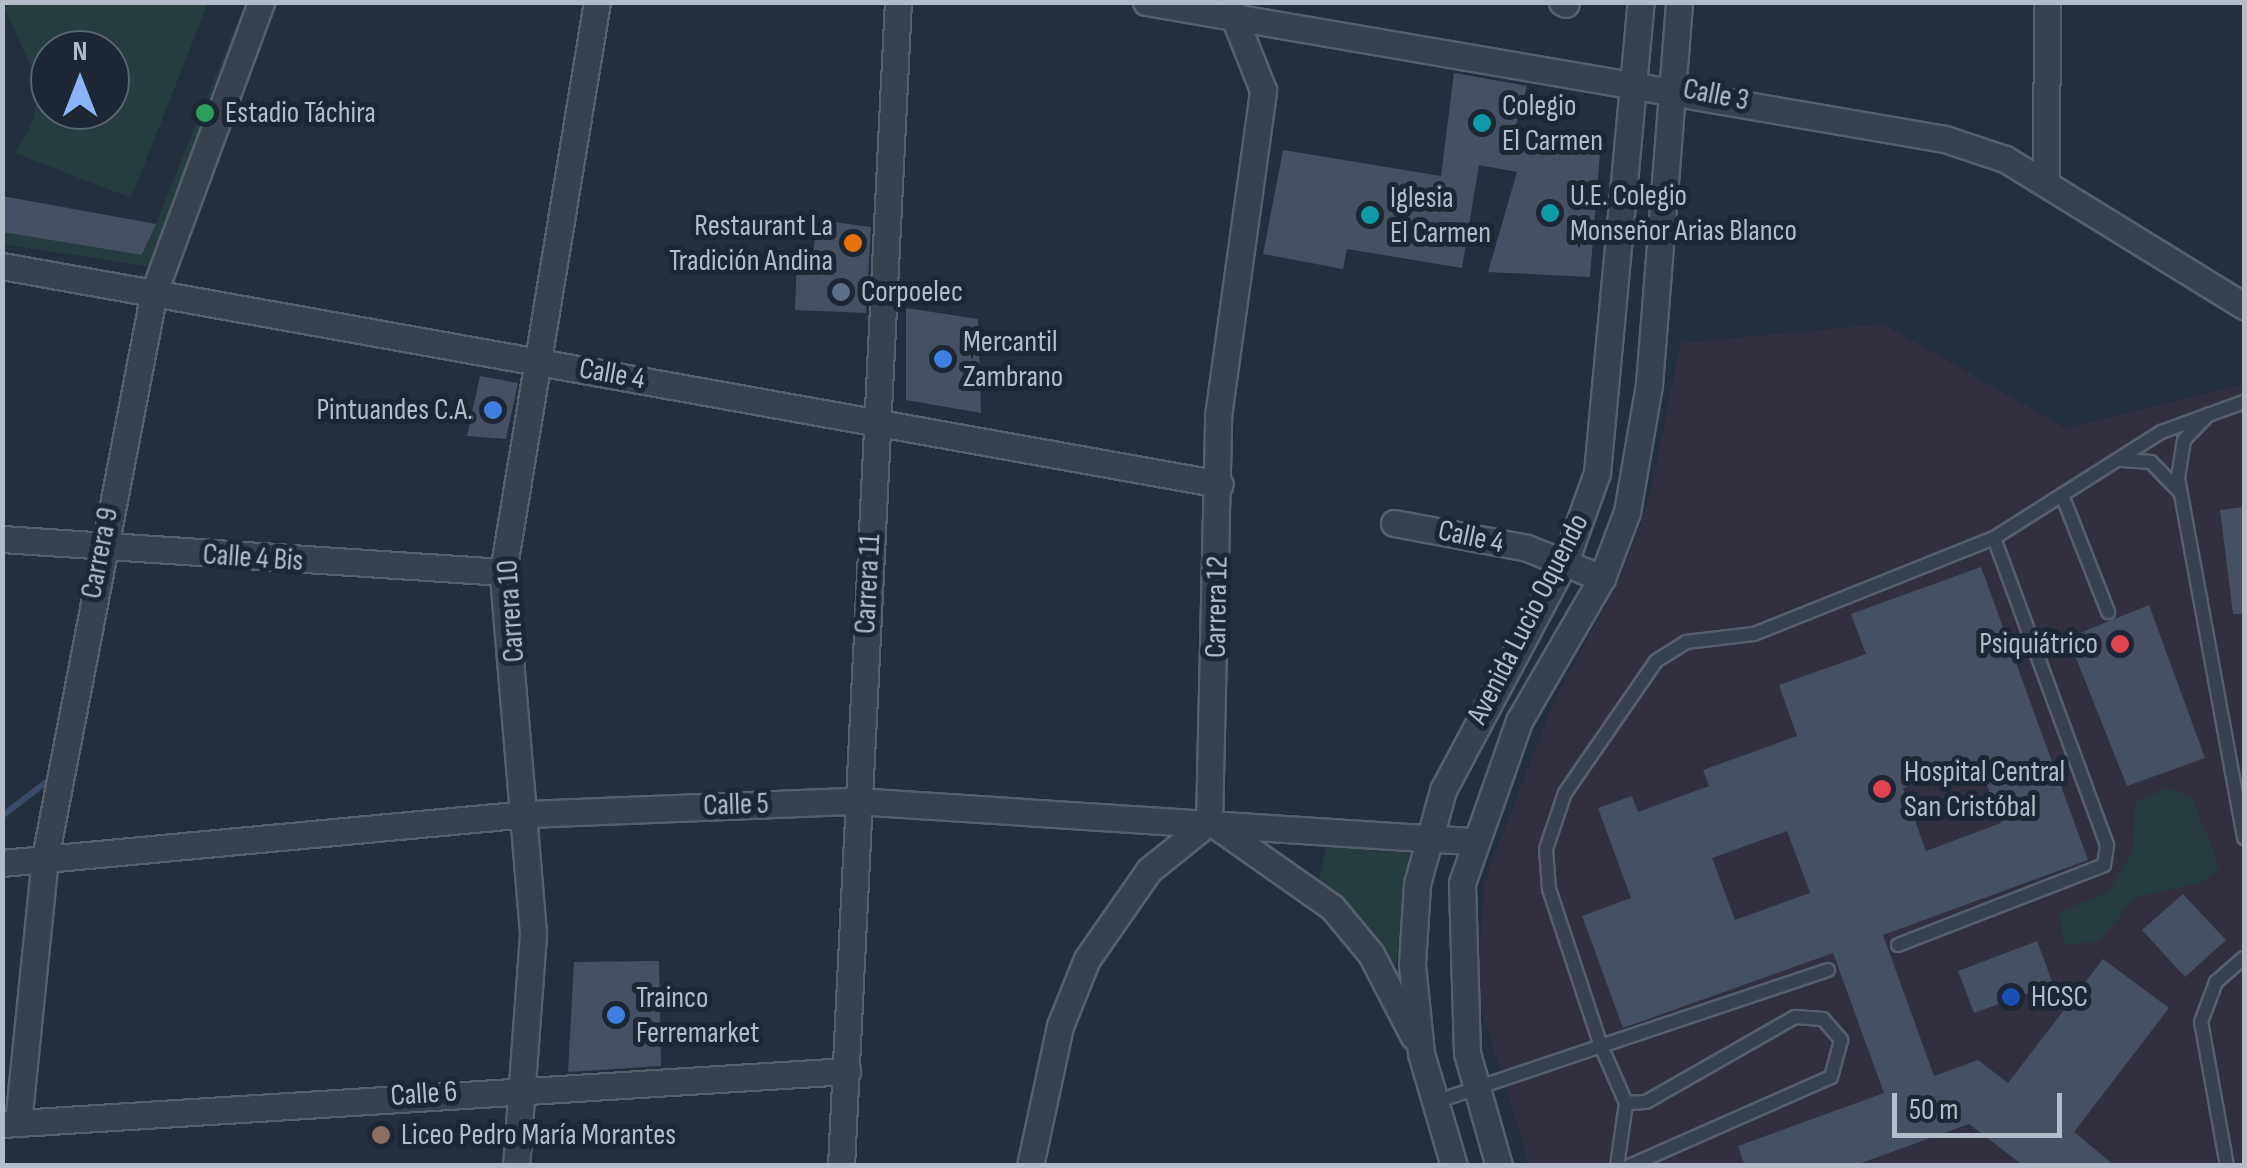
<!DOCTYPE html>
<meta charset="utf-8">
<style>
body{margin:0}
#map{position:relative;width:2247px;height:1168px;overflow:hidden;background:#242f3e;font-family:"Sofia Sans Condensed",sans-serif}
div>[style]{position:absolute}
[style*='--x']{left:calc(var(--x)*1px);top:calc(var(--y)*1px);width:calc(var(--w)*1px);rotate:calc(var(--a)*1deg)}
.medical>*{inset:0;background:#32303f}
.green>*{inset:0;background:#263c3f}
.stream>*{height:6px;margin:-3px;padding:0 3px;transform-origin:3px;border-radius:3px;background:#394c67}
.building>*{inset:0;background:#455162}
.roads{filter:drop-shadow(2px 0 #565f6c) drop-shadow(-2px 0 #565f6c) drop-shadow(0 2px #565f6c) drop-shadow(0 -2px #565f6c)}
.service>*{height:12px;margin:-6px;padding:0 6px;transform-origin:6px;border-radius:6px;background:#38414e}
.minor>*{height:25px;margin:-12.5px;padding:0 12.5px;transform-origin:12.5px;border-radius:12.5px;background:#38414e}
.dots>*{width:28px;height:28px;translate:-50% -50%;box-sizing:border-box;border:5px solid #1d2633;border-radius:50%}
span{translate:-50% -50%;white-space:nowrap;text-align:center;line-height:1.15;-webkit-text-stroke:10px #1d2633;paint-order:stroke}
.street-label{font-size:30px;color:#b4bcc9}
.poi-label{font-size:30px;color:#b4bcc9}
.left{translate:0 -50%;text-align:left}
.right{translate:-100% -50%;text-align:right}
.frame{position:absolute;inset:0;border:5px solid #b4bcc9;pointer-events:none}
.north{position:absolute;left:30px;top:30px;width:100px;height:100px;box-sizing:border-box;background:#1d2633;border:2px solid #59626f;border-radius:50%;rotate:0deg;font-size:28px;font-weight:700;line-height:40px;text-align:center;color:#b4bcc9}
.north::after{content:'';display:block;margin:auto;width:35px;height:45px;background:#8ab4f8;clip-path:polygon(50% 0,100% 100%,50% 72%,0 100%)}
.scale{position:absolute;left:1892px;top:1093px;width:170px;height:45px;box-sizing:border-box;border:5px solid #b4bcc9;border-top:0;padding-left:12px;font-size:30px;line-height:35px;white-space:nowrap;color:#b4bcc9;-webkit-text-stroke:8px #1d2633;paint-order:stroke}
</style>
<div id="map">
<div class="medical">
<div style="clip-path:polygon(1883px 324px,2065px 428px,2244px 384px,2244px 1165px,1530px 1166px,1476px 991px,1485px 879px,1555px 699px,1621px 577px,1648px 503px,1681px 343px)"></div>
</div>
<div class="green">
<div style="clip-path:polygon(evenodd,2px 3px,208px 3px,131px 198px,15px 153px,33px 122px,39px 84px,2px 3px,50px 50px,110px 50px,110px 110px,50px 110px,50px 50px)"></div>
<div style="clip-path:polygon(245px 3px,152px 267px,3px 244px,2px 232px,143px 255px)"></div>
<div style="clip-path:polygon(2167px 788px,2192px 797px,2220px 867px,2201px 883px,2135px 897px,2099px 942px,2064px 944px,2059px 912px,2108px 892px,2133px 851px,2135px 803px)"></div>
<div style="clip-path:polygon(1329px 834px,1402px 843px,1409px 854px,1396px 966px,1319px 880px)"></div>
</div>
<div class="stream">
<div style="--x:2;--y:816;--w:59;--a:-37.5"></div>
</div>
<div class="building">
<div style="clip-path:polygon(1454px 73px,1527px 86px,1513px 136px,1600px 153px,1590px 277px,1488px 272px,1517px 172px,1479px 165px,1462px 268px,1347px 249px,1343px 269px,1263px 254px,1283px 150px,1441px 176px)"></div>
<div style="clip-path:polygon(2px 196px,156px 224px,142px 255px,2px 232px)"></div>
<div style="clip-path:polygon(817px 220px,871px 227px,866px 313px,795px 310px,797px 262px,812px 264px)"></div>
<div style="clip-path:polygon(906px 308px,978px 319px,981px 413px,906px 400px)"></div>
<div style="clip-path:polygon(480px 376px,518px 383px,506px 439px,467px 436px)"></div>
<div style="clip-path:polygon(2244px 507px,2244px 614px,2233px 614px,2220px 510px)"></div>
<div style="clip-path:polygon(evenodd,1981px 567px,2088px 860px,1883px 935px,1934px 1076px,1978px 1060px,2008px 1083px,2103px 959px,2169px 1008px,2074px 1132px,2115px 1166px,2024px 1166px,1969px 1124px,1853px 1166px,1745px 1166px,1738px 1146px,1884px 1093px,1833px 953px,1623px 1028px,1582px 916px,1631px 898px,1598px 808px,1632px 796px,1638px 812px,1709px 786px,1703px 770px,1797px 736px,1779px 685px,1866px 654px,1851px 614px,1981px 567px,1978px 761px,2001px 823px,1926px 851px,1903px 788px,1978px 761px,1981px 567px,1787px 831px,1810px 893px,1735px 920px,1712px 858px,1787px 831px)"></div>
<div style="clip-path:polygon(2149px 605px,2205px 758px,2127px 786px,2068px 638px)"></div>
<div style="clip-path:polygon(2183px 894px,2226px 940px,2185px 977px,2142px 930px)"></div>
<div style="clip-path:polygon(2037px 941px,2053px 984px,1974px 1013px,1958px 971px)"></div>
<div style="clip-path:polygon(659px 961px,661px 1066px,568px 1072px,574px 962px)"></div>
</div>
<div class="roads">
<div class="service">
<div style="--x:2209;--y:414;--w:36;--a:134"></div>
<div style="--x:2184;--y:440;--w:38;--a:99"></div>
<div style="--x:2178;--y:478;--w:366;--a:79.6"></div>
<div style="--x:2122;--y:460;--w:29;--a:4"></div>
<div style="--x:2151;--y:462;--w:40;--a:46"></div>
<div style="--x:2062;--y:495;--w:126;--a:68.5"></div>
<div style="--x:1898;--y:945;--w:221;--a:-21.2"></div>
<div style="--x:2104;--y:865;--w:20;--a:-81"></div>
<div style="--x:2107;--y:845;--w:327;--a:-110.2"></div>
<div style="--x:1828;--y:970;--w:239;--a:161.5"></div>
<div style="--x:1601;--y:1046;--w:165;--a:-108.3"></div>
<div style="--x:1549;--y:889;--w:40;--a:-94.3"></div>
<div style="--x:1546;--y:849;--w:59;--a:-71.3"></div>
<div style="--x:1565;--y:793;--w:160;--a:-55.4"></div>
<div style="--x:1656;--y:661;--w:36;--a:-32"></div>
<div style="--x:1686;--y:642;--w:68;--a:-6.7"></div>
<div style="--x:1754;--y:634;--w:258;--a:-21.8"></div>
<div style="--x:1994;--y:538;--w:198;--a:-32.4"></div>
<div style="--x:2161;--y:432;--w:88;--a:-19.9"></div>
<div style="--x:1435;--y:1102;--w:175;--a:-18.6"></div>
<div style="--x:1601;--y:1046;--w:62;--a:66.3"></div>
<div style="--x:1626;--y:1103;--w:64;--a:98.1"></div>
<div style="--x:1626;--y:1103;--w:20;--a:-3"></div>
<div style="--x:1646;--y:1102;--w:172;--a:-29.7"></div>
<div style="--x:1795;--y:1017;--w:28;--a:4"></div>
<div style="--x:1823;--y:1019;--w:28;--a:49"></div>
<div style="--x:1841;--y:1040;--w:38;--a:105"></div>
<div style="--x:1831;--y:1077;--w:221;--a:156.2"></div>
<div style="--x:2227;--y:1166;--w:146;--a:-100.2"></div>
<div style="--x:2201;--y:1022;--w:43;--a:-69.4"></div>
<div style="--x:2216;--y:982;--w:37;--a:-41"></div>
</div>
<div class="minor">
<div style="--x:1146;--y:2;--w:811;--a:9.73"></div>
<div style="--x:1945;--y:139;--w:63;--a:18.4"></div>
<div style="--x:2005;--y:159;--w:281;--a:31.6"></div>
<div style="--x:1562;--y:2;--w:4;--a:27"></div>
<div style="--x:2046;--y:183;--w:181;--a:-89.7"></div>
<div style="--x:2;--y:266;--w:1237;--a:10.15"></div>
<div style="--x:1394;--y:523;--w:135;--a:10.6"></div>
<div style="--x:1527;--y:548;--w:81;--a:21.8"></div>
<div style="--x:2;--y:539;--w:502;--a:3.77"></div>
<div style="--x:1218;--y:827;--w:139;--a:35.1"></div>
<div style="--x:1332;--y:907;--w:61;--a:50.3"></div>
<div style="--x:1371;--y:954;--w:93;--a:62.6"></div>
<div style="--x:2;--y:863;--w:527;--a:-5.33"></div>
<div style="--x:527;--y:814;--w:329;--a:-2.3"></div>
<div style="--x:856;--y:801;--w:615;--a:3.73"></div>
<div style="--x:18;--y:1123;--w:266;--a:-84.2"></div>
<div style="--x:45;--y:858;--w:576;--a:-79.1"></div>
<div style="--x:154;--y:292;--w:309;--a:-69.7"></div>
<div style="--x:2;--y:1124;--w:847;--a:-3.59"></div>
<div style="--x:516;--y:1166;--w:234;--a:-85.8"></div>
<div style="--x:533;--y:933;--w:362;--a:-94.8"></div>
<div style="--x:503;--y:572;--w:578;--a:-80.64"></div>
<div style="--x:841;--y:1166;--w:1165;--a:-87.2"></div>
<div style="--x:1030;--y:1166;--w:143;--a:-77.9"></div>
<div style="--x:1060;--y:1026;--w:72;--a:-68.1"></div>
<div style="--x:1087;--y:959;--w:108;--a:-55.1"></div>
<div style="--x:1149;--y:870;--w:77;--a:-38.7"></div>
<div style="--x:1209;--y:822;--w:406;--a:-88.7"></div>
<div style="--x:1218;--y:416;--w:329;--a:-82.1"></div>
<div style="--x:1263;--y:90;--w:95;--a:-111.7"></div>
<div style="--x:1454;--y:1166;--w:118;--a:-106.3"></div>
<div style="--x:1421;--y:1053;--w:89;--a:-95.8"></div>
<div style="--x:1412;--y:964;--w:80;--a:-86.4"></div>
<div style="--x:1417;--y:884;--w:98;--a:-74.5"></div>
<div style="--x:1443;--y:790;--w:262;--a:-62"></div>
<div style="--x:1566;--y:559;--w:91;--a:-70.2"></div>
<div style="--x:1597;--y:473;--w:473;--a:-84.7"></div>
<div style="--x:1499;--y:1166;--w:117;--a:-105.8"></div>
<div style="--x:1467;--y:1053;--w:170;--a:-91.7"></div>
<div style="--x:1462;--y:883;--w:172;--a:-70.6"></div>
<div style="--x:1519;--y:721;--w:165;--a:-59.9"></div>
<div style="--x:1602;--y:578;--w:71;--a:-69.3"></div>
<div style="--x:1627;--y:512;--w:129;--a:-80.2"></div>
<div style="--x:1649;--y:385;--w:384;--a:-85.5"></div>
</div>
</div>
<div class="dots">
<div style="left:205px;top:113px;background:#2e9e5b"></div>
<div style="left:1482px;top:123px;background:#0f9aa8"></div>
<div style="left:1550px;top:213px;background:#0f9aa8"></div>
<div style="left:1370px;top:215px;background:#0f9aa8"></div>
<div style="left:853px;top:243px;background:#e8710a"></div>
<div style="left:841px;top:292px;background:#5c6f8a"></div>
<div style="left:943px;top:359px;background:#3f7fe0"></div>
<div style="left:493px;top:410px;background:#3f7fe0"></div>
<div style="left:2120px;top:644px;background:#e0444e"></div>
<div style="left:1882px;top:789px;background:#e0444e"></div>
<div style="left:2011px;top:997px;background:#1a4fb4"></div>
<div style="left:616px;top:1015px;background:#3f7fe0"></div>
<div style="left:381px;top:1135px;background:#8d6e63"></div>
</div>
<div class="street-label">
<span style="left:1716px;top:95px;rotate:11deg">Calle 3</span>
<span style="left:612px;top:374px;rotate:10deg">Calle 4</span>
<span style="left:1471px;top:537px;rotate:12deg">Calle 4</span>
<span style="left:100px;top:553px;rotate:-79deg">Carrera 9</span>
<span style="left:253px;top:558px;rotate:4deg">Calle 4 Bis</span>
<span style="left:868px;top:584px;rotate:-87deg">Carrera 11</span>
<span style="left:1217px;top:607px;rotate:-89deg">Carrera 12</span>
<span style="left:511px;top:611px;rotate:-94deg">Carrera 10</span>
<span style="left:1528px;top:619px;rotate:-63deg">Avenida Lucio Oquendo</span>
<span style="left:736px;top:805px;rotate:-2deg">Calle 5</span>
<span style="left:424px;top:1094px;rotate:-4deg">Calle 6</span>
</div>
<div class="poi-label">
<span class="left" style="left:1502px;top:123px">Colegio<br>El Carmen</span>
<span class="left" style="left:225px;top:113px">Estadio Táchira</span>
<span class="left" style="left:1570px;top:213px">U.E. Colegio<br>Monseñor Arias Blanco</span>
<span class="left" style="left:1390px;top:215px">Iglesia<br>El Carmen</span>
<span class="right" style="left:833px;top:243px">Restaurant La<br>Tradición Andina</span>
<span class="left" style="left:861px;top:292px">Corpoelec</span>
<span class="left" style="left:963px;top:359px">Mercantil<br>Zambrano</span>
<span class="right" style="left:473px;top:410px">Pintuandes C.A.</span>
<span class="right" style="left:2098px;top:644px">Psiquiátrico</span>
<span class="left" style="left:1904px;top:789px">Hospital Central<br>San Cristóbal</span>
<span class="left" style="left:2031px;top:997px">HCSC</span>
<span class="left" style="left:636px;top:1015px">Trainco<br>Ferremarket</span>
<span class="left" style="left:401px;top:1135px">Liceo Pedro María Morantes</span>
</div>
<div class="frame"></div>
<div class="north">N</div>
<div class="scale">50 m</div>
</div>
